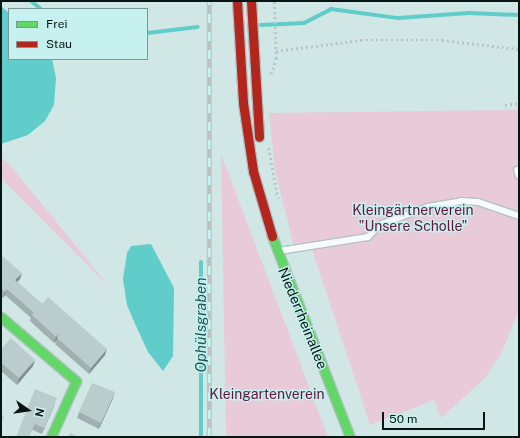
<!DOCTYPE html>
<meta charset="utf-8">
<style>
body{margin:0}
#map{position:relative;width:520px;height:438px;overflow:hidden;background:#d0e7e6;font-family:"Public Sans",sans-serif}
div>[style]{position:absolute}
[style*='--x']{left:calc(var(--x)*1px);top:calc(var(--y)*1px);width:calc(var(--w)*1px);rotate:calc(var(--a)*1deg)}
.green>*{inset:0;background:#e8cad9}
.water>*{inset:0;background:#60cdcb}
.stream>*{height:4px;margin:-2px;padding:0 2px;transform-origin:2px;border-radius:2px;background:#60cdcb}
.path>*{height:2.5px;margin-top:-1.25px;transform-origin:0;background:repeating-linear-gradient(90deg,#bcc5c5 0 2px,transparent 0 5px)}
.roads{filter:drop-shadow(1px 0 #b1c2c2) drop-shadow(-1px 0 #b1c2c2) drop-shadow(0 1px #b1c2c2) drop-shadow(0 -1px #b1c2c2)}
.lane>*{height:6px;margin:-3px;padding:0 3px;transform-origin:3px;border-radius:3px;background:#f8fbfb}
.fast>*{height:9px;margin:-4.5px;padding:0 4.5px;transform-origin:4.5px;border-radius:4.5px;background:#63d668}
.jam>*{height:9px;margin:-4.5px;padding:0 4.5px;transform-origin:4.5px;border-radius:4.5px;background:#b3261e}
.rail>*{height:4.5px;margin-top:-2.25px;transform-origin:0;background:repeating-linear-gradient(90deg,#c6f1ef 0 9px,#bac1c1 0 18px);box-sizing:border-box;border-block:1px solid #bac1c1}
.wall>*{inset:0;background:#a0afaf}
.shaded-wall>*{inset:0;background:#828f8f}
.building>*{inset:0;background:#bacccc}
span{translate:-50% -50%;white-space:nowrap;text-align:center;line-height:1.15;-webkit-text-stroke:3px #c6f1ef;paint-order:stroke}
.park-label{font-size:14px;color:#62133b}
.street-label{font-size:14px;color:#061615}
.water-label{font-size:15px;color:#1a5453;font-style:italic}
.frame{position:absolute;inset:0;border:2px solid #061615;pointer-events:none}
.legend{position:absolute;left:8px;top:8px;width:140px;height:52px;box-sizing:border-box;background:#c6f1ef;border:1px solid #799998;margin:0;padding:5px 7px;list-style:none;font-size:12px;color:#061615}
.legend li{display:flex;align-items:center;gap:8px;height:20px}
.legend b{width:20px;border:1px solid #799998}
.north{position:absolute;left:8px;top:390px;width:40px;height:40px;-webkit-text-stroke:3px #c6f1ef;paint-order:stroke;rotate:103deg;font-size:11px;font-weight:700;line-height:16px;text-align:center;color:#061615}
.north::after{content:'';display:block;margin:auto;width:14px;height:18px;background:#061615;clip-path:polygon(50% 0,100% 100%,50% 72%,0 100%)}
.scale{position:absolute;left:382px;top:412px;width:103px;height:18px;box-sizing:border-box;border:2px solid #061615;border-top:0;padding-left:5px;font-size:12px;line-height:14px;white-space:nowrap;color:#061615;-webkit-text-stroke:3px #c6f1ef;paint-order:stroke}
</style>
<div id="map">
<div class="green">
<div style="clip-path:polygon(519px 110px,519px 310px,502px 352px,485px 378px,441px 418px,434px 400px,370px 425px,312px 250px,297px 253px,293px 243px,275px 170px,269px 113px)"></div>
<div style="clip-path:polygon(221px 154px,328px 437px,226px 437px)"></div>
<div style="clip-path:polygon(1px 157px,10px 165px,111px 289px,1px 178px)"></div>
</div>
<div class="water">
<div style="clip-path:polygon(1px 6px,9px 13px,9px 59px,52px 59px,56px 78px,54px 105px,45px 121px,28px 135px,1px 144px)"></div>
<div style="clip-path:polygon(151px 244px,174px 288px,173px 356px,163px 371px,148px 352px,136px 326px,127px 305px,123px 279px,127px 253px,131px 246px)"></div>
</div>
<div class="stream">
<div style="--x:31;--y:1;--w:13;--a:39"></div>
<div style="--x:261;--y:25;--w:43;--a:-2.7"></div>
<div style="--x:304;--y:23;--w:30;--a:-27"></div>
<div style="--x:331;--y:9;--w:68;--a:7.7"></div>
<div style="--x:398;--y:18;--w:71;--a:-4"></div>
<div style="--x:469;--y:13;--w:50;--a:2.3"></div>
<div style="--x:147;--y:33;--w:51;--a:-6.7"></div>
<div style="--x:201;--y:262;--w:175;--a:90"></div>
</div>
<div class="path">
<div style="--x:276;--y:51;--w:86;--a:-7.4"></div>
<div style="--x:361;--y:40;--w:81;--a:0"></div>
<div style="--x:442;--y:40;--w:78;--a:6.7"></div>
<div style="--x:271;--y:74;--w:16;--a:-72"></div>
<div style="--x:276;--y:59;--w:58;--a:-92"></div>
<div style="--x:505;--y:105;--w:14;--a:-8"></div>
<div style="--x:269;--y:148;--w:51;--a:79.8"></div>
</div>
<div class="roads">
<div class="lane">
<div style="--x:517;--y:170;--w:6;--a:72"></div>
<div style="--x:279;--y:251;--w:90;--a:-8.9"></div>
<div style="--x:368;--y:237;--w:16;--a:-47"></div>
<div style="--x:379;--y:225;--w:52;--a:-20.2"></div>
<div style="--x:428;--y:207;--w:34;--a:-10"></div>
<div style="--x:461;--y:201;--w:17;--a:3"></div>
<div style="--x:478;--y:202;--w:43;--a:18.9"></div>
</div>
<div class="fast">
<div style="--x:272;--y:236;--w:216;--a:68.8"></div>
<div style="--x:1;--y:317;--w:99;--a:40.5"></div>
<div style="--x:76;--y:381;--w:61;--a:114.1"></div>
</div>
<div class="jam">
<div style="--x:237;--y:1;--w:102;--a:86.6"></div>
<div style="--x:243;--y:103;--w:69;--a:81.6"></div>
<div style="--x:253;--y:171;--w:68;--a:73.7"></div>
<div style="--x:251;--y:1;--w:136;--a:86.6"></div>
</div>
</div>
<div class="rail">
<div style="--x:209;--y:437;--w:436;--a:-90"></div>
</div>
<div class="wall">
<div style="clip-path:polygon(1px 255px,20px 279px,17px 282px,42px 304px,105px 355px,89px 374px,55px 344px,57px 340px,54px 343px,30px 321px,31px 318px,5px 295px,3px 298px,1px 296px)"></div>
<div style="clip-path:polygon(1px 349px,33px 366px,17px 385px,1px 371px)"></div>
<div style="clip-path:polygon(113px 398px,99px 429px,77px 418px,79px 412px)"></div>
<div style="clip-path:polygon(55px 404px,42px 434px,33px 430px,16px 437px)"></div>
</div>
<div class="shaded-wall">
<div style="clip-path:polygon(22px 273px,20px 279px,13px 286px,15px 280px)"></div>
<div style="clip-path:polygon(7px 289px,5px 295px,3px 298px,5px 292px)"></div>
<div style="clip-path:polygon(59px 333px,57px 340px,54px 343px,56px 337px)"></div>
<div style="clip-path:polygon(107px 349px,105px 355px,89px 374px,91px 368px)"></div>
<div style="clip-path:polygon(35px 360px,33px 366px,17px 385px,19px 378px)"></div>
<div style="clip-path:polygon(115px 392px,113px 398px,99px 429px,101px 423px)"></div>
</div>
<div class="building">
<div style="clip-path:polygon(1px 255px,22px 273px,15px 280px,42px 304px,48px 297px,107px 349px,91px 368px,57px 338px,59px 333px,56px 337px,32px 315px,34px 313px,7px 289px,5px 292px,1px 288px)"></div>
<div style="clip-path:polygon(11px 338px,35px 360px,19px 378px,1px 363px,1px 349px)"></div>
<div style="clip-path:polygon(92px 383px,115px 392px,101px 423px,79px 412px)"></div>
<div style="clip-path:polygon(35px 389px,57px 398px,44px 428px,35px 424px,29px 437px,16px 437px)"></div>
<div style="clip-path:polygon(1px 415px,4px 417px,1px 422px)"></div>
<div style="clip-path:polygon(70px 433px,79px 437px,68px 437px)"></div>
</div>
<div class="park-label">
<span style="left:413px;top:218px">Kleingärtnerverein<br>"Unsere Scholle"</span>
<span style="left:267px;top:394px">Kleingartenverein</span>
</div>
<div class="street-label">
<span style="left:303px;top:318px;rotate:68deg">Niederrheinallee</span>
</div>
<div class="water-label">
<span style="left:201px;top:325px;rotate:-90deg">Ophülsgraben</span>
</div>
<div class="frame"></div>
<ul class="legend">
<li><b style="height:5px;background:#63d668"></b>Frei</li>
<li><b style="height:5px;background:#b3261e"></b>Stau</li>
</ul>
<div class="north">N</div>
<div class="scale">50 m</div>
</div>
